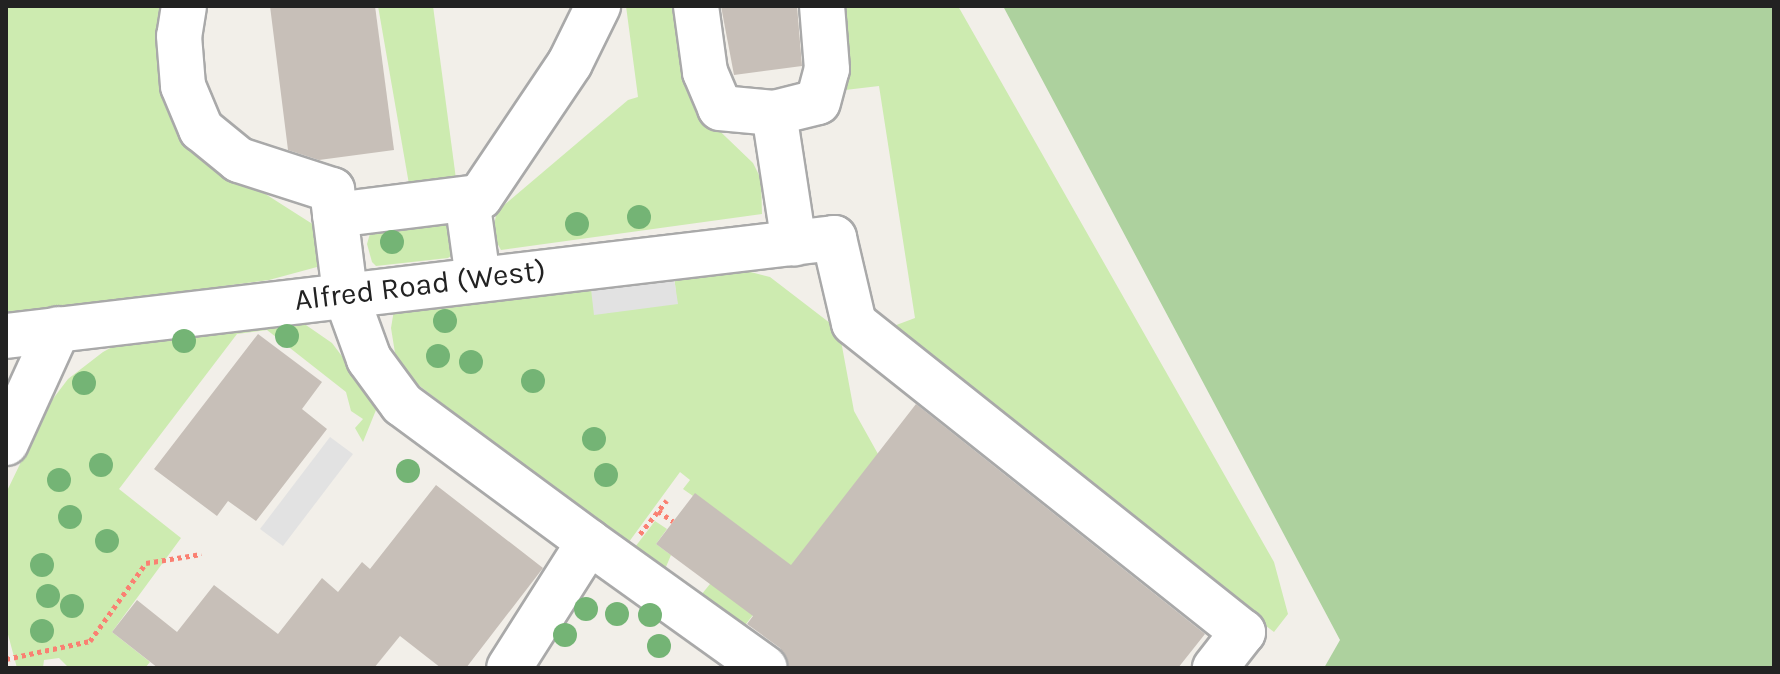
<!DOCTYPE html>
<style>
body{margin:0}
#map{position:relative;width:1780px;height:674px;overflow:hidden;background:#f2efe9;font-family:Karla,sans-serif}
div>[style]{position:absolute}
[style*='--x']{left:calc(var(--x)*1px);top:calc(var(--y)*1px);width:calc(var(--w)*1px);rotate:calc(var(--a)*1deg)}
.grass>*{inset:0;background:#cdebb0}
.forest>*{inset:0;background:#add19e}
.parking>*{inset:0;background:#e2e2e2}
.building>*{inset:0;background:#c7bfb8}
.path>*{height:5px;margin-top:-2.5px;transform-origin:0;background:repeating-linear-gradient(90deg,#fa8072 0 4px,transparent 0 8px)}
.roads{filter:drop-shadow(2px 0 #a9a9a9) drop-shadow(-2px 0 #a9a9a9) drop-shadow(0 2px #a9a9a9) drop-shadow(0 -2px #a9a9a9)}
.minor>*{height:44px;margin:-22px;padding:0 22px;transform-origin:22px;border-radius:22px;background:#fff}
.trees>*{width:24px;height:24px;margin:-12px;border-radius:50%;background:#74b475}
span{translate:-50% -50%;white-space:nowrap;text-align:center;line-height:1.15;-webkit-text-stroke:7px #fff;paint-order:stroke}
.street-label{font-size:30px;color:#222}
.frame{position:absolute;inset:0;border:8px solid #222;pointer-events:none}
</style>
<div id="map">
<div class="grass">
<div style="clip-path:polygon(6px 6px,172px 6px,165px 52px,256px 188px,325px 232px,327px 258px,317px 267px,269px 280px,6px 315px)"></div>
<div style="clip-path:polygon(378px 6px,433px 6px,456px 179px,410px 190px)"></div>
<div style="clip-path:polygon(626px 6px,683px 6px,702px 114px,753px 163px,761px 179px,762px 214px,501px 250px,492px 234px,497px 211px,628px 100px,638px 97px)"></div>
<div style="clip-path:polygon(834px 6px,958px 6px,1274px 562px,1288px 614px,1274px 632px,896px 340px,891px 327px,915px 318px,879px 86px,845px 90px)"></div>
<div style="clip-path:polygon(446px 217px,459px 226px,454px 254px,448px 258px,376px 266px,372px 262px,367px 244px,371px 230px)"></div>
<div style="clip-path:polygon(716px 263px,770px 277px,839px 330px,854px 411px,878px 454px,739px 633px,697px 600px,710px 584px,769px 549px,683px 489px,690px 480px,680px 472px,626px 546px,412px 380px,395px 353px,391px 328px,394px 310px,587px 274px,677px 304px,673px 264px)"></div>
<div style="clip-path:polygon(290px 314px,332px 343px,372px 396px,376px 410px,363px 442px,355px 428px,363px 419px,351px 411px,346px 392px,267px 330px,237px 334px,119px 489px,181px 538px,112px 632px,150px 662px,145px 668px,69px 668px,59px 658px,44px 660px,43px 668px,17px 668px,6px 627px,6px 493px,49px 404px,68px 379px,103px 352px,145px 329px)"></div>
<div style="clip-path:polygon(655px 521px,667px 529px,656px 544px,671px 555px,663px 574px,632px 551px)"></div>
</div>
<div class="forest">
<div style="clip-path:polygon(1003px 6px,1774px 6px,1774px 668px,1324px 668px,1340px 640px)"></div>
</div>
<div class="parking">
<div style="clip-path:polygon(674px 278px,678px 304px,594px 315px,591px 289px)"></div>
<div style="clip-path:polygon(330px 437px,353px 454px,283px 546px,260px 529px)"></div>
</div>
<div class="building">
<div style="clip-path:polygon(270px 6px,375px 6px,394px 150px,319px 160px,288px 150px)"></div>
<div style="clip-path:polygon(721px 6px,797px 6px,802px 66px,734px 75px)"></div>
<div style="clip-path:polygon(258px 334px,322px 382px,302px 409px,327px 429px,256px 521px,228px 501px,217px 516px,154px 469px)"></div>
<div style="clip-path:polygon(916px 404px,1205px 634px,1178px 668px,790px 668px,780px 648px,747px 624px,753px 616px,656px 544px,695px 493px,791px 565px)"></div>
<div style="clip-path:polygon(436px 485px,543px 568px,466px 668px,441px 668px,400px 636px,374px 668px,158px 668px,112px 632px,137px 600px,177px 632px,214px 585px,278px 634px,322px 578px,338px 592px,362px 562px,370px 569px)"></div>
</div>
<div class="path">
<div style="--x:658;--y:511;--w:18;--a:34"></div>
<div style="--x:640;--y:534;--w:43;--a:-51.5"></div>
<div style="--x:6;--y:659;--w:86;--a:-12.1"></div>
<div style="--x:90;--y:641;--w:96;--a:-54.3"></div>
<div style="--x:146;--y:563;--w:56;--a:-9.3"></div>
</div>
<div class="roads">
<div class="minor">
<div style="--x:184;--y:6;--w:30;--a:99"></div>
<div style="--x:179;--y:36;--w:50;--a:85.4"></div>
<div style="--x:183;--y:86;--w:47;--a:67.3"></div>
<div style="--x:201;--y:129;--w:49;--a:39.2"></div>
<div style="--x:239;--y:160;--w:98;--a:17.9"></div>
<div style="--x:332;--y:190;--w:104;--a:82.8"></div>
<div style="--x:345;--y:293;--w:70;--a:70"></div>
<div style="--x:369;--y:359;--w:56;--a:53.7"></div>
<div style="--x:402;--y:404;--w:232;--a:36.4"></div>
<div style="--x:589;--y:542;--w:149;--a:122.4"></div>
<div style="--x:696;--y:6;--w:67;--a:82.2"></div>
<div style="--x:705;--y:72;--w:39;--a:67"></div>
<div style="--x:720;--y:108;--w:54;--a:5.3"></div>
<div style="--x:774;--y:113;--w:45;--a:-14"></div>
<div style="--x:818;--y:102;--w:34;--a:-75"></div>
<div style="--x:827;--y:69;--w:63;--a:-94.5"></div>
<div style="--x:774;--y:113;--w:132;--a:81.3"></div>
<div style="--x:467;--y:199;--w:80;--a:82.1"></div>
<div style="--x:335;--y:215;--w:146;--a:-7.1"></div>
<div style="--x:480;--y:197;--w:161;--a:-56.1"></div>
<div style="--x:570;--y:63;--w:64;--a:-63.8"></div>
<div style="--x:6;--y:336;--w:834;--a:-6.75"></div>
<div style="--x:834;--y:238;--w:87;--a:76.8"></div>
<div style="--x:854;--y:323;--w:497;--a:38.5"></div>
<div style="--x:1243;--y:632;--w:46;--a:127.9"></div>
<div style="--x:6;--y:443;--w:125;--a:-65.5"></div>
<div style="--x:589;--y:542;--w:216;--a:35.6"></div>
</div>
</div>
<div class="trees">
<div style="left:639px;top:217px"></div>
<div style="left:577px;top:224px"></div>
<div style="left:392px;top:242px"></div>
<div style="left:445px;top:321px"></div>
<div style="left:287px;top:336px"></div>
<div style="left:184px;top:341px"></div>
<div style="left:438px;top:356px"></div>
<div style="left:471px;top:362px"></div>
<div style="left:533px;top:381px"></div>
<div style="left:84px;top:383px"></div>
<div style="left:594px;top:439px"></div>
<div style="left:101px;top:465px"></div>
<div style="left:408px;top:471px"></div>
<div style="left:606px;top:475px"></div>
<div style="left:59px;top:480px"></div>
<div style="left:70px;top:517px"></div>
<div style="left:107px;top:541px"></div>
<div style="left:42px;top:565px"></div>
<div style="left:48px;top:596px"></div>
<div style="left:72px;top:606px"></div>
<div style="left:586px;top:609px"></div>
<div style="left:617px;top:614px"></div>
<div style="left:650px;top:615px"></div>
<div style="left:42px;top:631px"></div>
<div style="left:565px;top:635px"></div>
<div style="left:659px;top:646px"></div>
</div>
<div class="street-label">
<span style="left:420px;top:285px;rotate:-7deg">Alfred Road (West)</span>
</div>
<div class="frame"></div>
</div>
